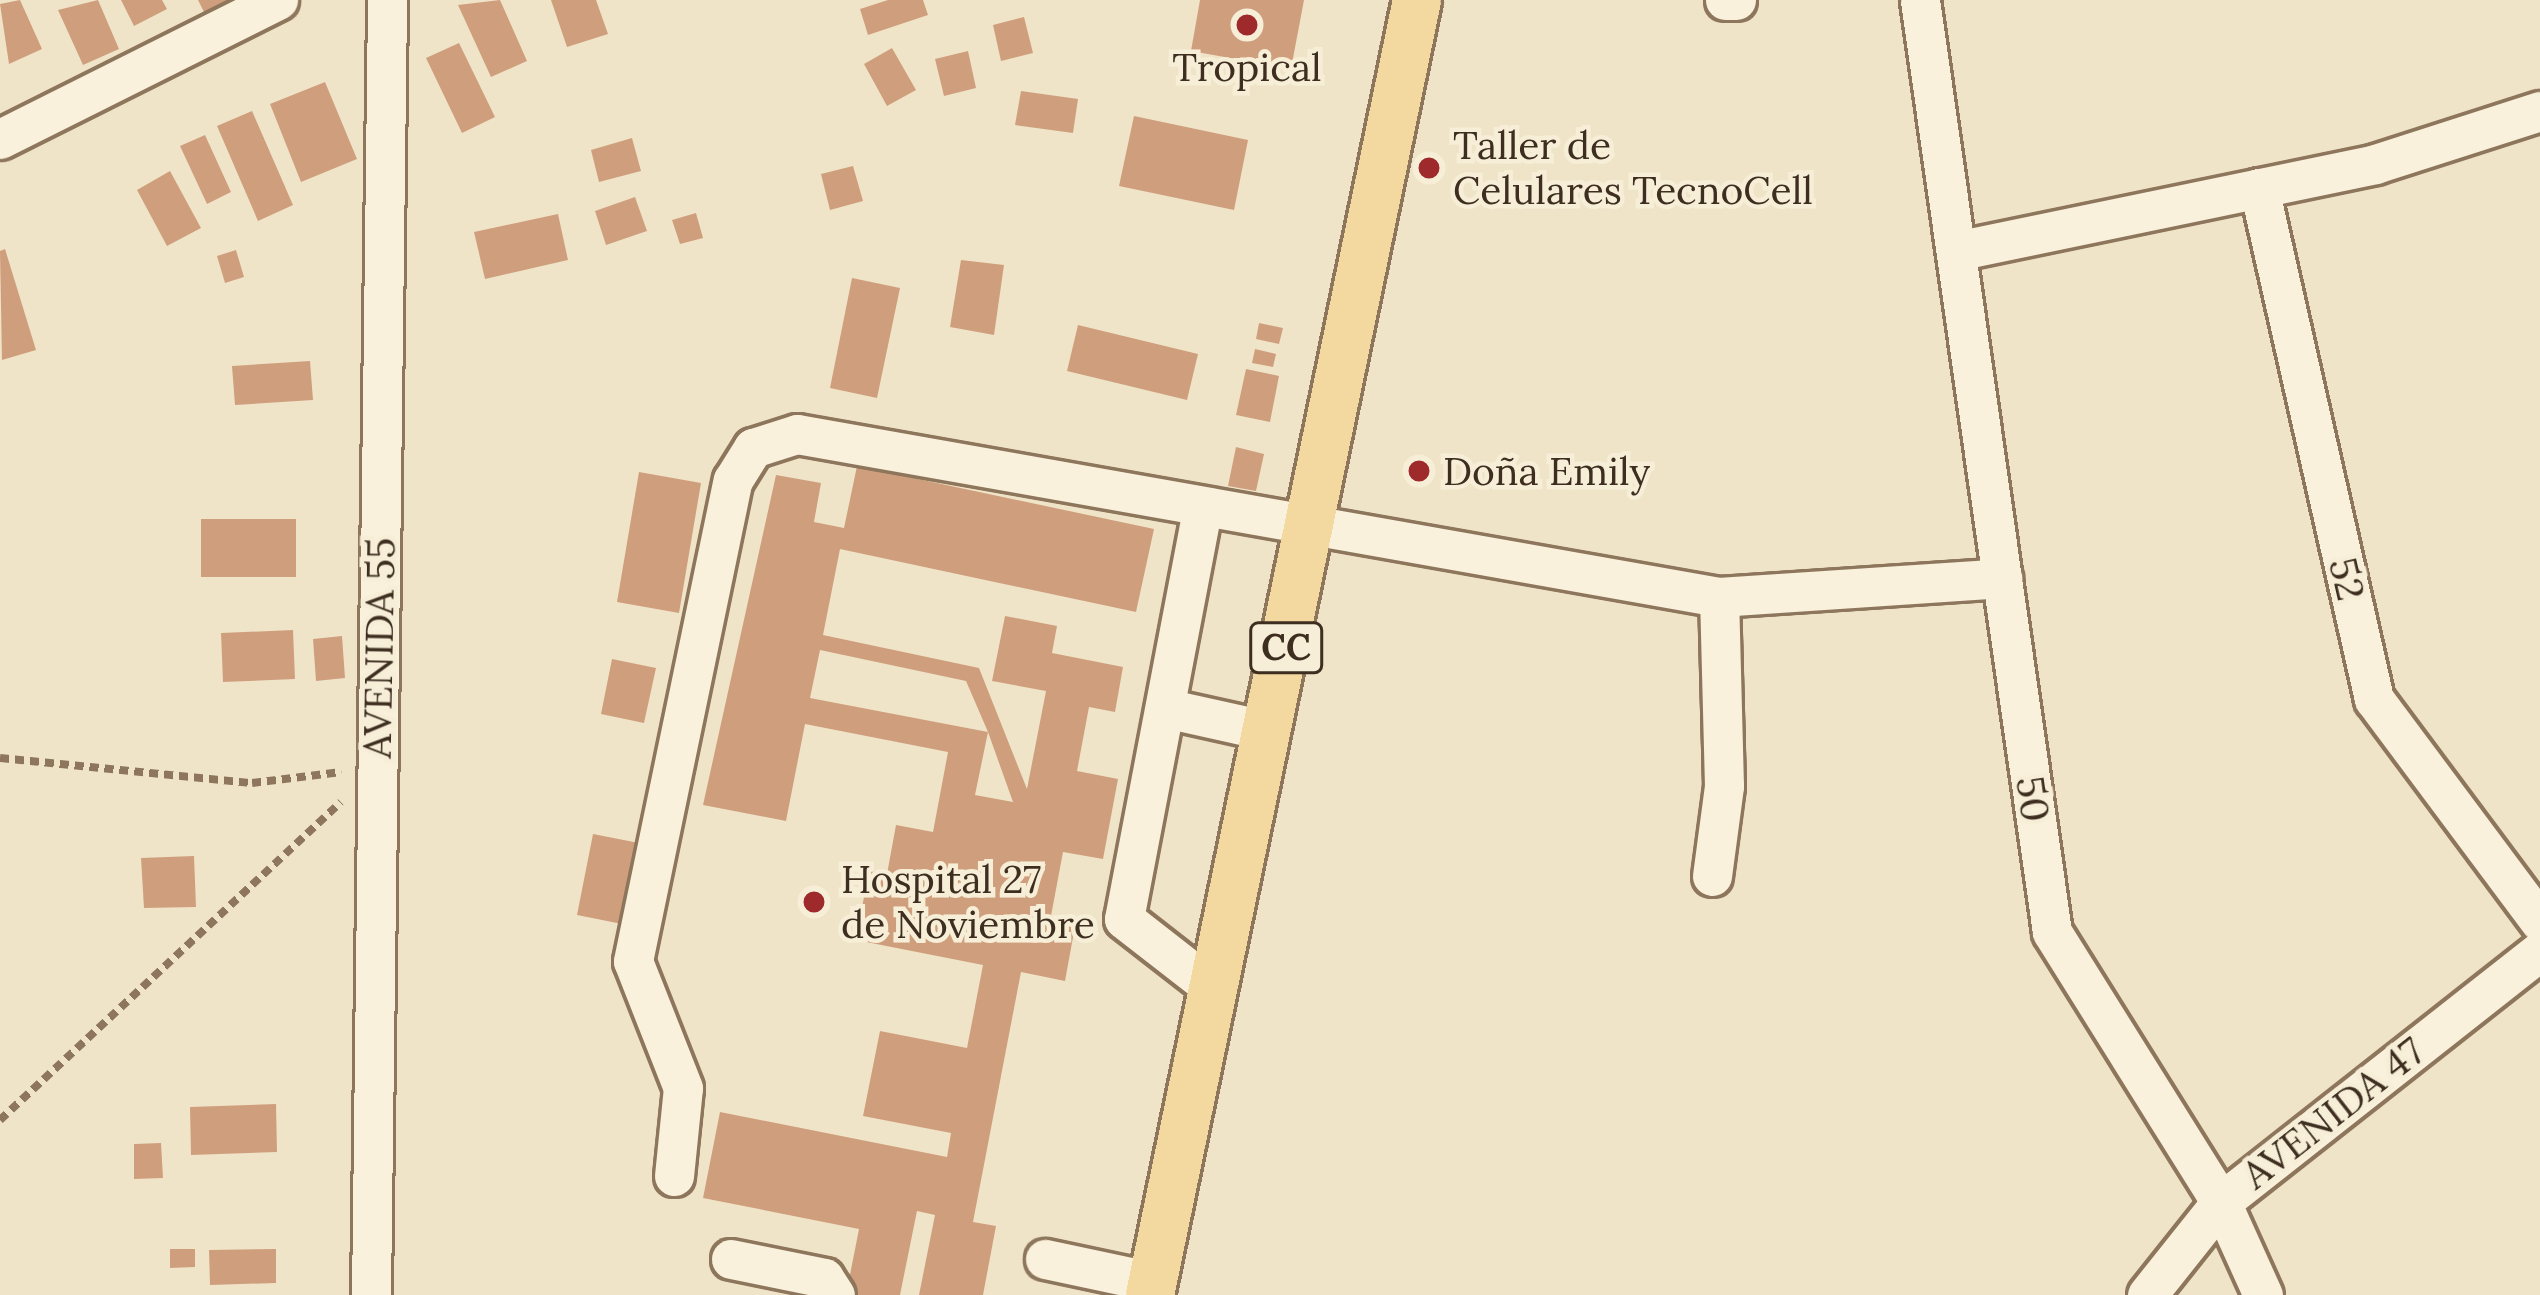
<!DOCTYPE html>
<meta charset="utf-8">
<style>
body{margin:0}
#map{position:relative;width:2540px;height:1295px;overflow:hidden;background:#f0e4c8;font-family:Lora,serif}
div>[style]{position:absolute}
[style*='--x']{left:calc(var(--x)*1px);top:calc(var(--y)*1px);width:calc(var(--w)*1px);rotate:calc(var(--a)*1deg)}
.building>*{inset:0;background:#cf9f7d}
.path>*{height:8px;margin-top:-4px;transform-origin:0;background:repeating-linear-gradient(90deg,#8d765c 0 9px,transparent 0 15px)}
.roads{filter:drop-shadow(3px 0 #8d765c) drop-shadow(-3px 0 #8d765c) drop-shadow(0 3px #8d765c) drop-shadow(0 -3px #8d765c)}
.minor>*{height:39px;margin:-19.5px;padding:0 19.5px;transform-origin:19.5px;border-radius:19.5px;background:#faf1dc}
.major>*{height:48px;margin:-24px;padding:0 24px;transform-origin:24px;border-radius:24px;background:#f3d9a0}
.dots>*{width:33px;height:33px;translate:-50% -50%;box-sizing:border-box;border:6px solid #f7eed8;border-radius:50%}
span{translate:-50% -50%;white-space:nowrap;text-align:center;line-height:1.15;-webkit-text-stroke:9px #f7eed8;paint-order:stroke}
.shield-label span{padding:3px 9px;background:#f7eed8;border:3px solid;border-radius:9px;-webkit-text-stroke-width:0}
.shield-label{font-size:36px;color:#3d2e20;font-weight:700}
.poi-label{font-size:39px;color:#3d2e20}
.left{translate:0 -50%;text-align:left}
.street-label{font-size:39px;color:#3d2e20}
</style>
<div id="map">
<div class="building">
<div style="clip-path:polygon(20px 0,42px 49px,9px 64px,0 4px)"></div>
<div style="clip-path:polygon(98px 0,119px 49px,83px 65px,58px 10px)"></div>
<div style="clip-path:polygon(121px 0,162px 0,167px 9px,134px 26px)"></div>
<div style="clip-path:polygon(198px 0,243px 0,207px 18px)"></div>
<div style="clip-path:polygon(500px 0,527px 61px,491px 77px,458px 5px)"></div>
<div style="clip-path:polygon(551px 0,596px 0,608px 34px,567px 47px)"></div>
<div style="clip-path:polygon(888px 0,923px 0,928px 15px,868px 35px,860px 9px)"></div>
<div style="clip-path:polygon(1200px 0,1304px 0,1291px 69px,1191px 51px)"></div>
<div style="clip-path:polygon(1024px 17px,1033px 53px,1001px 61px,993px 25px)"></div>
<div style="clip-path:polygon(459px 43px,495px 117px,462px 133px,426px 58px)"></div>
<div style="clip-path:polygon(892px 48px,916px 90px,887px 106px,864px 64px)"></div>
<div style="clip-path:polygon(968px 51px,976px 88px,944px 96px,935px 59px)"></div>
<div style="clip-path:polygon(325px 82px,357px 159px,301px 182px,270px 104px)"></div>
<div style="clip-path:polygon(1021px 91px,1078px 99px,1073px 133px,1015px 125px)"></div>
<div style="clip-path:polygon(252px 111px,293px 205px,258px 221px,217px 126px)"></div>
<div style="clip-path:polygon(1134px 116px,1248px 140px,1234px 210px,1119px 186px)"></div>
<div style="clip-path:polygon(205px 135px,231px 192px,207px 204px,180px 146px)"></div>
<div style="clip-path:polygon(632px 138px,641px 171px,599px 182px,591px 150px)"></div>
<div style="clip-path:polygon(853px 166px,863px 201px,830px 210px,821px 174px)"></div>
<div style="clip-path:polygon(170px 171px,201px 228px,167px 246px,137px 190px)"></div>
<div style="clip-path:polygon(635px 197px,647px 231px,606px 245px,595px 211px)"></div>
<div style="clip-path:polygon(696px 213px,703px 238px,680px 244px,672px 220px)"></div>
<div style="clip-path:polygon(558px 214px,568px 260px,485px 279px,474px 232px)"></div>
<div style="clip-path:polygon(5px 249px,36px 350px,2px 360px,0 251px)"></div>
<div style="clip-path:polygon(236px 250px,244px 277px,225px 283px,217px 256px)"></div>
<div style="clip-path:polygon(961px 260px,1004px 265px,994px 335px,950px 327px)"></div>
<div style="clip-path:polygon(852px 278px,900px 288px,877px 398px,830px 388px)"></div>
<div style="clip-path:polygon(1259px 323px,1283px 328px,1279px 344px,1256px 339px)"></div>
<div style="clip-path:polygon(1078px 325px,1198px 354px,1187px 400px,1067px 371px)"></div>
<div style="clip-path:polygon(1255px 349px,1276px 354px,1273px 367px,1252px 363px)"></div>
<div style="clip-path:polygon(310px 361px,313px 400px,235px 405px,232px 366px)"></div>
<div style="clip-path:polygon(1246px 369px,1279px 376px,1270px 422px,1236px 415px)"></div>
<div style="clip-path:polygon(1236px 447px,1264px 454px,1256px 491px,1228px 486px)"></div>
<div style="clip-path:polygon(evenodd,857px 466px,1154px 529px,1136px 612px,840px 549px,823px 635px,979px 668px,1027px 789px,1046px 691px,992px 681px,1005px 616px,1057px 626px,1052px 653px,1123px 667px,1115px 712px,1089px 707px,1077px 771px,1118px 779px,1103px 859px,1063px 852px,1051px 916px,1076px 921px,1065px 981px,1021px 972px,973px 1222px,996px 1226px,983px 1295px,919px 1295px,935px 1215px,917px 1211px,900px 1295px,846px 1295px,859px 1229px,703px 1198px,720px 1112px,947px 1157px,951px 1133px,863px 1116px,880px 1031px,967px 1048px,983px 965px,856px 940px,869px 870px,887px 874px,896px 825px,933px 832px,948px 752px,805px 724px,786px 821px,703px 805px,776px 475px,821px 483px,814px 522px,844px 528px,857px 466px,820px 650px,966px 681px,988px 732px,1013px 802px,975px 795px,988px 732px,810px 698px,820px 650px)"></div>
<div style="clip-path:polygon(639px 472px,701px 483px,679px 613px,617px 602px)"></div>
<div style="clip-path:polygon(201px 519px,296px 519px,296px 577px,201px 577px)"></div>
<div style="clip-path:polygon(293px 630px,295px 679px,223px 682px,221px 633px)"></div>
<div style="clip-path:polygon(342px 636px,345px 678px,316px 681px,313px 639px)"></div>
<div style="clip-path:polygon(612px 659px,656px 668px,644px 723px,601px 714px)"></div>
<div style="clip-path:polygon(593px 834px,644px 844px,627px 925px,577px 915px)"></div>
<div style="clip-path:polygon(194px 856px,196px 907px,144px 908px,141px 858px)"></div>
<div style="clip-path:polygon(276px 1104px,277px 1152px,191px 1155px,190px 1107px)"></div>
<div style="clip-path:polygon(161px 1143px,163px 1178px,134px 1179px,134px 1144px)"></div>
<div style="clip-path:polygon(170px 1249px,195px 1249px,195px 1267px,170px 1268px)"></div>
<div style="clip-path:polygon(276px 1249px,276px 1283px,210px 1285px,209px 1250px)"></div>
</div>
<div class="path">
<div style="--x:0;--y:758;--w:253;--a:5.7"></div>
<div style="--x:252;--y:783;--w:90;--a:-7"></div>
<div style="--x:0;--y:1120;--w:466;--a:-43"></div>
</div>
<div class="roads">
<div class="minor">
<div style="--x:1725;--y:0;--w:11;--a:0"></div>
<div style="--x:1920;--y:0;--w:941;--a:81.94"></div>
<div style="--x:2052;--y:932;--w:319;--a:58"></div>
<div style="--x:2221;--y:1202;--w:102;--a:65.7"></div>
<div style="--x:0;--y:139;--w:311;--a:-26.6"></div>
<div style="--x:2259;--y:188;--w:524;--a:77.32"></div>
<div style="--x:2374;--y:699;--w:278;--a:53.3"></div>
<div style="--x:1961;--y:250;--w:423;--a:-11.7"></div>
<div style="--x:2375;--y:164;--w:173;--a:-17.8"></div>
<div style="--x:1202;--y:510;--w:416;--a:100.8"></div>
<div style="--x:1124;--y:919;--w:114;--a:37.9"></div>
<div style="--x:1165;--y:708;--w:107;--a:12.5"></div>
<div style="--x:1712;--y:876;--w:91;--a:-82.4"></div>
<div style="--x:1724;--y:786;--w:189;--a:-91.5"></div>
<div style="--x:674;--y:1176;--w:88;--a:-84.2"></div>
<div style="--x:683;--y:1088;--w:136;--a:-111.5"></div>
<div style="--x:633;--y:961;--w:491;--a:-78.3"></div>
<div style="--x:733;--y:480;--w:38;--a:-58"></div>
<div style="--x:753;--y:448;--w:46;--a:-17.7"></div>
<div style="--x:797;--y:434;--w:936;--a:10.03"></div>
<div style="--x:1719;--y:597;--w:284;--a:-3.8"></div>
<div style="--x:731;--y:1259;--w:95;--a:11.5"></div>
<div style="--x:824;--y:1278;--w:20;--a:57"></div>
<div style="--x:1045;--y:1259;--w:110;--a:12"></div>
<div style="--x:371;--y:1295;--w:1295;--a:-89.29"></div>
<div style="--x:2147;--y:1295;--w:119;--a:-51.5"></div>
<div style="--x:2221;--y:1202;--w:406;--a:-38.2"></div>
</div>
<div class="major">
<div style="--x:1150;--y:1295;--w:1322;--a:-78.35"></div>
</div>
</div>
<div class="dots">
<div style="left:1247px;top:25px;background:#9e2a2b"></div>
<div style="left:1429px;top:168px;background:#9e2a2b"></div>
<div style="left:1419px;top:471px;background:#9e2a2b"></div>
<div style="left:814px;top:902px;background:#9e2a2b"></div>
</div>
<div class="shield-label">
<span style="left:1286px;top:648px">CC</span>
</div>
<div class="poi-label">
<span style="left:1247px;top:67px">Tropical</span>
<span class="left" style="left:1453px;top:168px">Taller de<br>Celulares TecnoCell</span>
<span class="left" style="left:1443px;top:471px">Doña Emily</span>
<span class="left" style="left:841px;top:902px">Hospital 27<br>de Noviembre</span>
</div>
<div class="street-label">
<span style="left:2347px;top:579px;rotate:77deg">52</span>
<span style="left:379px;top:648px;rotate:-89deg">AVENIDA 55</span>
<span style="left:2033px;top:799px;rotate:82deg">50</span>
<span style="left:2333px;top:1113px;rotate:-38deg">AVENIDA 47</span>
</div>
</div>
